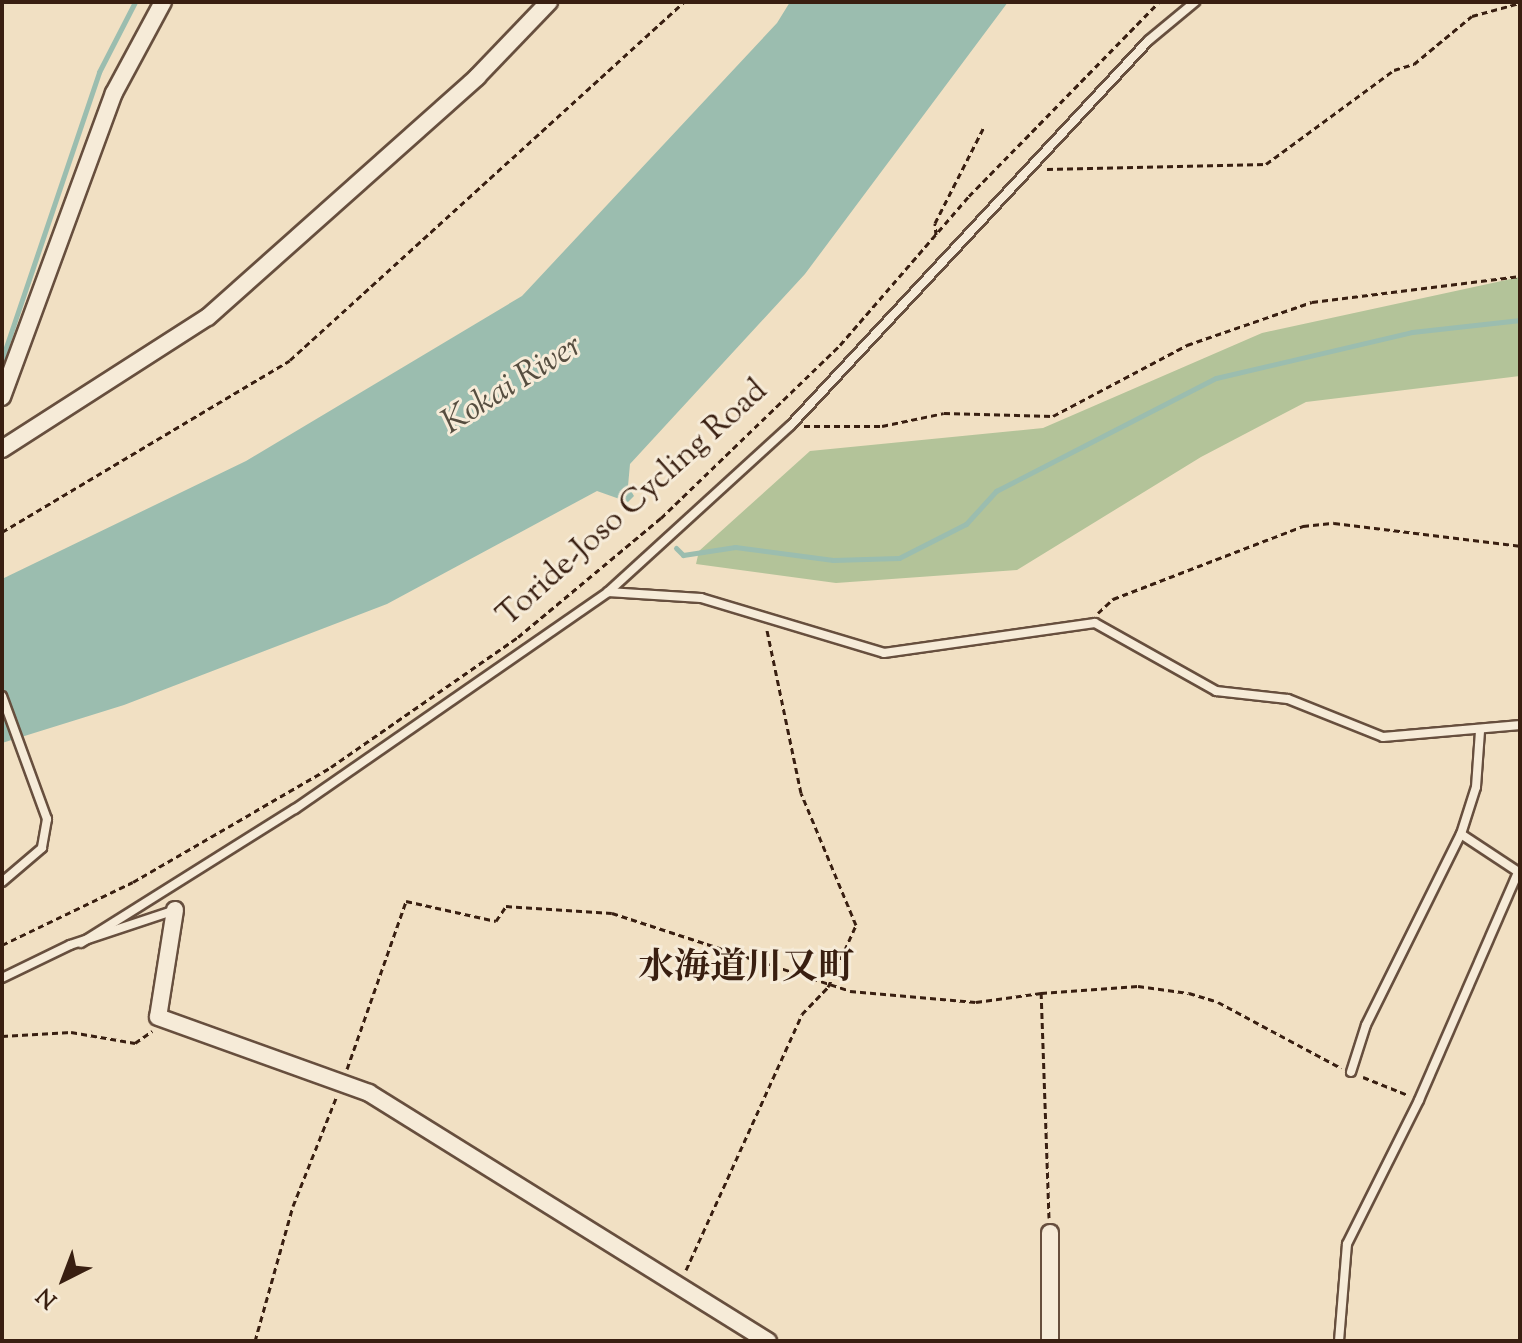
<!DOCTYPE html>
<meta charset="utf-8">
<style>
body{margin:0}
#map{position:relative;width:1522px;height:1343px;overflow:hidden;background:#f1e0c3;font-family:"Sorts Mill Goudy","Noto Serif JP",serif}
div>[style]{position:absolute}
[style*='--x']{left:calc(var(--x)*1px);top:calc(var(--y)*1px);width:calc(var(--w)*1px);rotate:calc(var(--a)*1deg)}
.green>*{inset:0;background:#b3c399}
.water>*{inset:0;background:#9bbdaf}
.stream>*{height:5px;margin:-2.5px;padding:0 2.5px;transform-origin:2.5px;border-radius:2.5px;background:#9bbdaf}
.path>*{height:3px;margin-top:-1.5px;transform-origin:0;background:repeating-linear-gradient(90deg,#391f11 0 6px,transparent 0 10px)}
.roads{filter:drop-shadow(2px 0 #674f3e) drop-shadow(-2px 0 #674f3e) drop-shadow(0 2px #674f3e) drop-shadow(0 -2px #674f3e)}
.lane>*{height:8px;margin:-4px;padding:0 4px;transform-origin:4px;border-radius:4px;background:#f6ebd8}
.street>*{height:16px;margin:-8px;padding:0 8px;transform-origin:8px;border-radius:8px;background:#f6ebd8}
span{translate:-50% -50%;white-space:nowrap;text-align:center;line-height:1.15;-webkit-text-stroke:6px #f6ebd8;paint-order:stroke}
.street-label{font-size:32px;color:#391f11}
.water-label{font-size:34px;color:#564e40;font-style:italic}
.quarter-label{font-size:36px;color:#391f11;font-weight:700}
.frame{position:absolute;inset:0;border:4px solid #391f11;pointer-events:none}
.north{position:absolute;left:24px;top:1239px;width:80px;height:80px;-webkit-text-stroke:6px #f6ebd8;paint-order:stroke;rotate:222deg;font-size:22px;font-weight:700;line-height:32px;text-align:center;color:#391f11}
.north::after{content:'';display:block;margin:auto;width:28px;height:36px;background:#391f11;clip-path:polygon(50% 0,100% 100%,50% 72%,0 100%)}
</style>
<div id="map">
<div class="green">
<div style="clip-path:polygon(1520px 277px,1520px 376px,1306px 402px,1201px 457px,1017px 570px,836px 583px,696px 564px,699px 551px,810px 451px,1043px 428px,1262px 333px)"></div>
</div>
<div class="water">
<div style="clip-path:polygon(790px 2px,1008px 2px,805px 274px,630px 464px,628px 486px,634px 496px,628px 502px,597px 491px,387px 604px,124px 705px,2px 743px,2px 579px,246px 461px,522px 296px,777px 23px)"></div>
</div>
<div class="stream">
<div style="--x:2;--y:359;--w:303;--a:-71.3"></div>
<div style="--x:99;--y:72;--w:79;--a:-62.8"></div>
<div style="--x:676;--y:548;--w:10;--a:45"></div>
<div style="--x:683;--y:555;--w:53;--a:-8.7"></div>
<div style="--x:735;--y:547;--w:99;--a:7.6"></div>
<div style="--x:833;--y:560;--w:66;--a:-1.7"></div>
<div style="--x:899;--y:558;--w:75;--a:-26.9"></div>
<div style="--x:966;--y:524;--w:45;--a:-47.7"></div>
<div style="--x:996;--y:491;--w:247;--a:-27.2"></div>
<div style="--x:1216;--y:378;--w:201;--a:-13.2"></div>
<div style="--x:1412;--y:332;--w:109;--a:-6.3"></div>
</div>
<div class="path">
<div style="--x:1047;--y:169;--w:219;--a:-1.3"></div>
<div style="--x:1266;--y:164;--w:159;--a:-36.3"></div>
<div style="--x:1394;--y:70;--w:21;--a:-17"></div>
<div style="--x:1414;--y:64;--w:75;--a:-39.6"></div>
<div style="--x:1472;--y:16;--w:50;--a:-15.2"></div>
<div style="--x:936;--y:235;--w:12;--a:-95"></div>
<div style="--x:935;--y:223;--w:108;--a:-63"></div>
<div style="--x:804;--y:426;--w:78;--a:0"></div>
<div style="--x:882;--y:426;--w:63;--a:-11.8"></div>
<div style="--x:944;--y:413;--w:109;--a:1.6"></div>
<div style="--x:1053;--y:416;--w:152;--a:-27.9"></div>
<div style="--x:1187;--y:345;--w:132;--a:-19"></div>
<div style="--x:1312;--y:302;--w:210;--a:-7.1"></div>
<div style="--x:2;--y:532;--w:335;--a:-30.8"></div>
<div style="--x:290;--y:360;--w:532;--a:-42.26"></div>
<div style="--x:1098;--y:613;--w:21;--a:-43"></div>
<div style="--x:1113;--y:599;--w:204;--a:-21"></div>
<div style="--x:1303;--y:526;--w:31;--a:-6"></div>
<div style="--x:1334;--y:523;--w:187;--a:7"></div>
<div style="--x:2;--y:945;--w:145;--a:-25.7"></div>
<div style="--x:133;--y:882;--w:229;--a:-30.1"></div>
<div style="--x:331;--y:767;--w:228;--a:-34.8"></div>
<div style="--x:518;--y:637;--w:186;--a:-39.8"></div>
<div style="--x:661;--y:518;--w:249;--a:-44"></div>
<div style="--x:840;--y:345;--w:197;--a:-49.1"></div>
<div style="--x:969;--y:196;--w:272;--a:-45.6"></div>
<div style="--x:2;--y:1036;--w:69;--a:-3.3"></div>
<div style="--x:71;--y:1032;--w:65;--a:9.8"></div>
<div style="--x:135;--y:1043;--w:21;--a:-35"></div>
<div style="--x:347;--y:1069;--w:178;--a:-70.6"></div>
<div style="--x:406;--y:901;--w:92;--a:12.5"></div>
<div style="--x:496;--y:921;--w:18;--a:-56"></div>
<div style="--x:506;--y:906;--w:106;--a:3.8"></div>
<div style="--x:612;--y:913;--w:250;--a:18.1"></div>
<div style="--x:850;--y:991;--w:126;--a:5"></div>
<div style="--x:976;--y:1002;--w:66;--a:-7.9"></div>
<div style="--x:1363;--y:1077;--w:48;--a:21.8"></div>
<div style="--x:1049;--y:1218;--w:225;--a:-92"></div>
<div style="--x:1041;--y:993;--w:97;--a:-4.1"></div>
<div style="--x:1138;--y:986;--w:51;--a:7.8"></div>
<div style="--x:1189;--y:993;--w:30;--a:17"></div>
<div style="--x:1218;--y:1002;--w:140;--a:28.2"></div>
<div style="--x:686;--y:1270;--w:281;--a:-65.6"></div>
<div style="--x:802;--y:1014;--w:37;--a:-46"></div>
<div style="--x:828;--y:987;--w:68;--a:-65.7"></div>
<div style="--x:856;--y:925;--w:143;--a:-112.6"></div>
<div style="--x:801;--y:793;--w:167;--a:-101.8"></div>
<div style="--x:255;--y:1341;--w:140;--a:-74.3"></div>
<div style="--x:293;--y:1206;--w:116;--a:-68.3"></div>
</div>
<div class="roads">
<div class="lane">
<div style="--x:608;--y:592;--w:93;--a:3.7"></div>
<div style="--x:701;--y:598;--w:191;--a:16.7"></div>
<div style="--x:884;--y:653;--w:213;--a:-8.1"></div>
<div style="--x:1095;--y:623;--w:139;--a:29.3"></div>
<div style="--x:1216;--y:691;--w:72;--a:6.3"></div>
<div style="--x:1288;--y:699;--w:102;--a:21.8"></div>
<div style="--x:1383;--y:737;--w:138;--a:-5"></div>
<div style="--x:2;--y:696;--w:131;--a:69.9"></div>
<div style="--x:47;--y:819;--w:29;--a:100"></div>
<div style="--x:42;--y:848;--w:52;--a:139.6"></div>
<div style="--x:1461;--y:834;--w:71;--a:33.5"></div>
<div style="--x:81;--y:943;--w:252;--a:-32.1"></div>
<div style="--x:295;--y:809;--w:381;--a:-34.7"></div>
<div style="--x:608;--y:592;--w:246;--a:-42.4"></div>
<div style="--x:790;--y:426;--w:527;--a:-47.08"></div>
<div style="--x:1149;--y:40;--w:60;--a:-39.6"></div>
<div style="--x:2;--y:978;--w:76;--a:-25.9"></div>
<div style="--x:70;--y:945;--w:111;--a:-18.4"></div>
<div style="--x:1351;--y:1072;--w:49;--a:-72.3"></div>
<div style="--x:1366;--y:1025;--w:213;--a:-63.6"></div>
<div style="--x:1461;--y:834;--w:49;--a:-72.3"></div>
<div style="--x:1476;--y:787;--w:56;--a:-85.9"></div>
<div style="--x:1339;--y:1341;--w:97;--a:-85.3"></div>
<div style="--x:1347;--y:1244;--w:161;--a:-63.4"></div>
<div style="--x:1419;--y:1100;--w:249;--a:-66.5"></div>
</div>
<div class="street">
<div style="--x:2;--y:397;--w:324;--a:-69.8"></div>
<div style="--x:114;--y:93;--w:103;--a:-61.7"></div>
<div style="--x:2;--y:449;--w:245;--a:-32.7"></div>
<div style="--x:208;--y:317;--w:361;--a:-41.7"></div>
<div style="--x:477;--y:77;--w:104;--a:-46.2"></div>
<div style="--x:175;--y:910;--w:108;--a:99"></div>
<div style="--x:158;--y:1017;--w:224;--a:19.8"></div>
<div style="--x:369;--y:1093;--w:470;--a:31.9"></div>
<div style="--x:1050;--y:1233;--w:108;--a:90"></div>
</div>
</div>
<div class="street-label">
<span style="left:633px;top:504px;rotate:-42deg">Toride-Joso Cycling Road</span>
</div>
<div class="water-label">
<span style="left:512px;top:385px;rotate:-32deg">Kokai River</span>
</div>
<div class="quarter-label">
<span style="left:746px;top:970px">水海道川又町</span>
</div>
<div class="frame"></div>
<div class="north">N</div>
</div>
